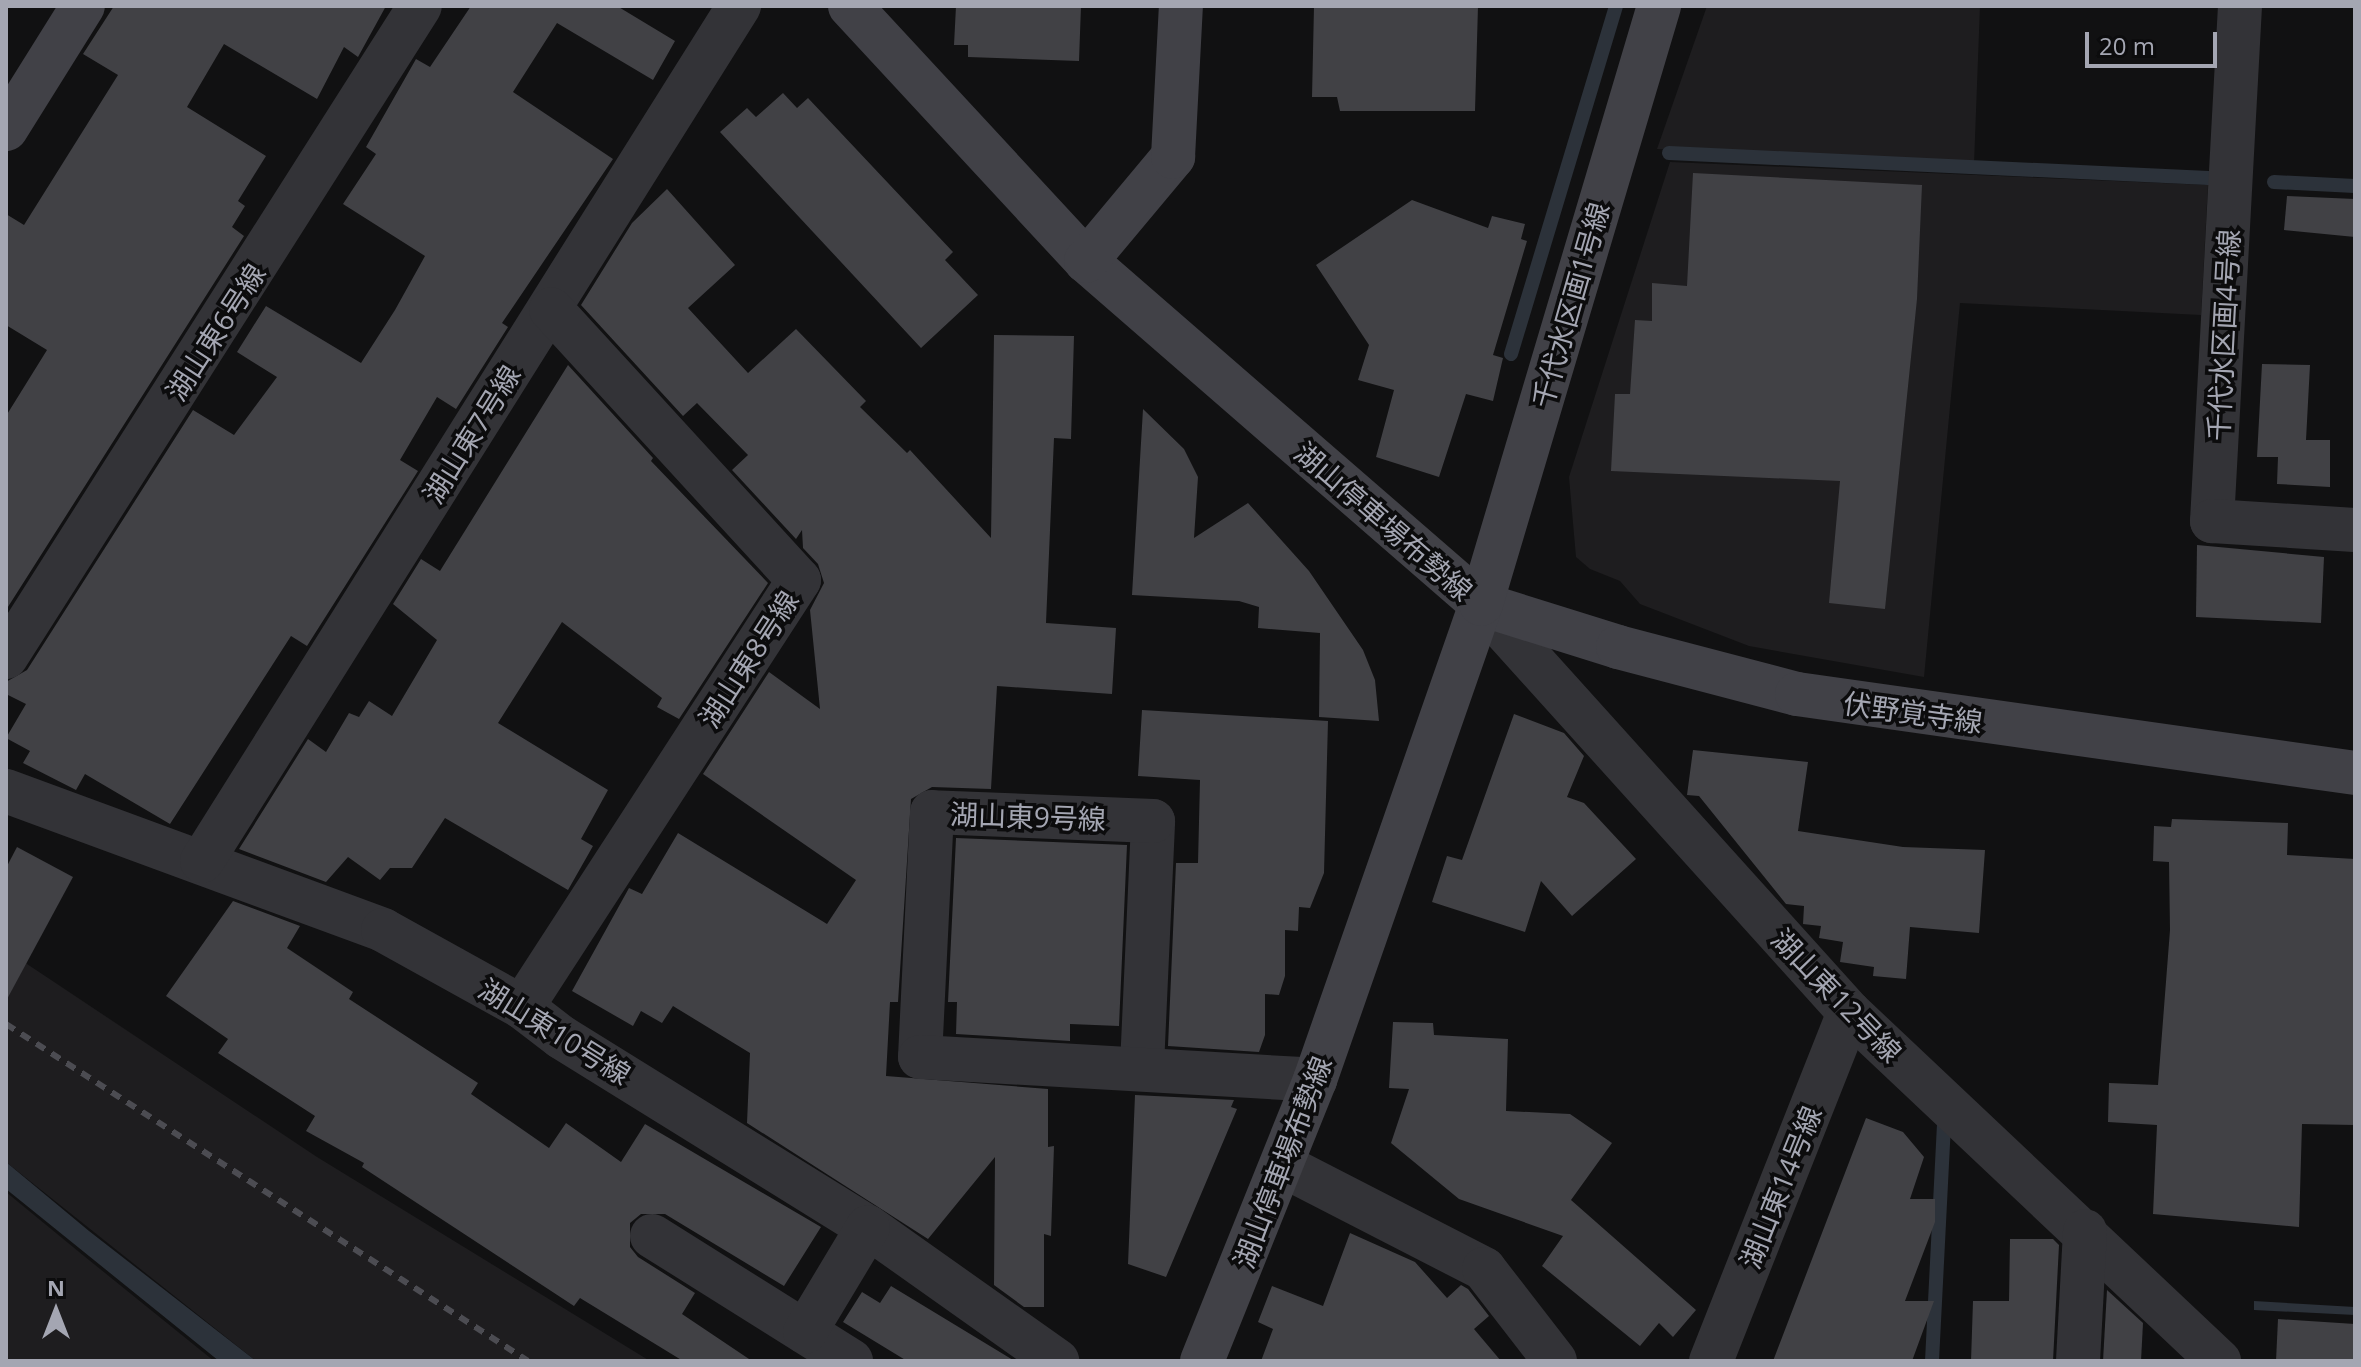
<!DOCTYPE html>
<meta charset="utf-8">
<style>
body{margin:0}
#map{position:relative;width:2361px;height:1367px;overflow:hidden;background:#111112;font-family:"Open Sans","Noto Sans JP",sans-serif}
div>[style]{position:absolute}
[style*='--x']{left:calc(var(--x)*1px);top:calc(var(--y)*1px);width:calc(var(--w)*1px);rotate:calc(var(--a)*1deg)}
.built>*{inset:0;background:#1e1d1f}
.water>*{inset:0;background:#2c323a}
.stream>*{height:14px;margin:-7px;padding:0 7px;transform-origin:7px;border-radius:7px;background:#2c323a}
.building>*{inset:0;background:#414145}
.street>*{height:44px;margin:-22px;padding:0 22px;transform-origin:22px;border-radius:22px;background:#333337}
.secondary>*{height:44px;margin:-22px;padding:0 22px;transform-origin:22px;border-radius:22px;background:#414147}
.rail>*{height:6px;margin-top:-3px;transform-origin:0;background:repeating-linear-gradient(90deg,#4c4c52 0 10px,transparent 0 18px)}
span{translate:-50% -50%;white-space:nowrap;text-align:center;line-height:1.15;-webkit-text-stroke:7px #0c0c0d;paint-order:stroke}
.street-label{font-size:28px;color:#a4a6b2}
.frame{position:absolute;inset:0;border:8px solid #a4a6b2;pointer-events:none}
.north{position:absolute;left:16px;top:1271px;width:80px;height:80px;-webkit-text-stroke:6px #0c0c0d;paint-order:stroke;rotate:0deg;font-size:22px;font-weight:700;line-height:32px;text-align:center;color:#a4a6b2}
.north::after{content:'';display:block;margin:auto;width:28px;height:36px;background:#a4a6b2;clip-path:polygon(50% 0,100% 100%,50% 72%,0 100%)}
.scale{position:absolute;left:2085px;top:32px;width:132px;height:36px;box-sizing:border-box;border:4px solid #a4a6b2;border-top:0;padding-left:10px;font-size:24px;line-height:28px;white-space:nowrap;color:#a4a6b2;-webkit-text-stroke:6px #0c0c0d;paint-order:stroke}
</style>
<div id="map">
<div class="built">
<div style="clip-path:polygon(1707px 6px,1980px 6px,1974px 164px,1657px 149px)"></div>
<div style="clip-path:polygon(1670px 162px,2208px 185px,2201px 315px,1960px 303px,1924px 677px,1749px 646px,1640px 604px,1620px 581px,1590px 569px,1576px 557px,1569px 477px)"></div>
<div style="clip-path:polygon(6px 950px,317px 1157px,650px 1361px,256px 1361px,6px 1162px)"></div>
<div style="clip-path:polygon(6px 1192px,84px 1256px,214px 1361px,6px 1361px)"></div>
</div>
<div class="water">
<div style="clip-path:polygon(6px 1162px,89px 1231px,256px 1361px,219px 1361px,6px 1189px)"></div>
<div style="clip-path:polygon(2254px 1301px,2355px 1307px,2355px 1315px,2254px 1310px)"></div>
</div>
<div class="stream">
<div style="--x:1669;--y:153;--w:540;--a:2.66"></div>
<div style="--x:2274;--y:182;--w:81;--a:2.8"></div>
<div style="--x:1511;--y:354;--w:363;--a:-73.2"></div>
<div style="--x:1932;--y:1361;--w:236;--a:-87.1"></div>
</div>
<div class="building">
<div style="clip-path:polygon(114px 6px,386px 6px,358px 57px,344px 47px,317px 99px,224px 44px,187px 107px,266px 156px,238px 201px,245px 206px,232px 227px,244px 236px,6px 610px,6px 416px,47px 350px,6px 325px,6px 214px,24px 225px,118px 75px,83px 54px)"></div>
<div style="clip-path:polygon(471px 6px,617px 6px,675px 41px,653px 80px,557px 23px,513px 92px,613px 159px,502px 323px,508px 327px,456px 409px,437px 397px,400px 460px,418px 471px,307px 646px,291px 636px,170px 824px,85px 774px,76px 790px,23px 763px,30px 751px,6px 738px,26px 704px,6px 694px,6px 682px,27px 670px,193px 410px,234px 435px,277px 377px,237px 352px,266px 306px,361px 363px,395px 310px,425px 256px,343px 204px,376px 154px,366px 147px,416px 59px,430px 67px)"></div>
<div style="clip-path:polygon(956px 6px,1081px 6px,1079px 61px,968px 57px,968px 45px,954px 45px)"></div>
<div style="clip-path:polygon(1314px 6px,1478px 6px,1475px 111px,1340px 111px,1337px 97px,1312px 97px)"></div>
<div style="clip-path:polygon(783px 93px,797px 108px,808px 98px,953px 252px,945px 260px,978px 295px,921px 348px,720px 132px,747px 108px,756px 117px)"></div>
<div style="clip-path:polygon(1693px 173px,1922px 185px,1917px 299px,1885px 609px,1829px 603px,1840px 481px,1611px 471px,1615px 394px,1630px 394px,1635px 320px,1652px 321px,1652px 283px,1687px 286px)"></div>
<div style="clip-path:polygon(667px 189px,735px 265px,688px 308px,748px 373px,796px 329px,866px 401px,860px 407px,907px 453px,910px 450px,991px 538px,994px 335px,1074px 336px,1071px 439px,1054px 438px,1046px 623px,1116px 628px,1112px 694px,997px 686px,991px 789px,932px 787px,911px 799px,898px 1002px,890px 1002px,886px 1076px,1048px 1089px,1048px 1147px,1054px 1146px,1051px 1236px,1044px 1234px,1044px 1307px,1024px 1307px,994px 1285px,995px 1157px,928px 1239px,747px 1123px,750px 1053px,673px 1006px,662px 1023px,641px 1011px,633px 1026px,572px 991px,629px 888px,642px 894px,678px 833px,827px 924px,856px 880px,703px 774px,769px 672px,820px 709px,810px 610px,824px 583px,818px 564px,803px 548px,802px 530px,796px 539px,732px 470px,748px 455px,697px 403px,683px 416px,581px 305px,632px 223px)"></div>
<div style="clip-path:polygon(2287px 196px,2355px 199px,2355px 237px,2284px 230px)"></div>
<div style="clip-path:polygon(1412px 200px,1488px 228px,1492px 216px,1525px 224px,1521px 239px,1527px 241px,1493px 355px,1503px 358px,1493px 401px,1466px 394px,1439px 477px,1376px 457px,1394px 390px,1358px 380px,1369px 345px,1316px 265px)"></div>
<div style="clip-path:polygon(2262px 364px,2310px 365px,2306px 440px,2330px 440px,2330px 487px,2277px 484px,2278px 457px,2257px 457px)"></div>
<div style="clip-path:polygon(568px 365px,653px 458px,651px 461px,768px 583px,679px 719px,657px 707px,662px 698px,562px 622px,498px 723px,608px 790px,581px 839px,593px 846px,568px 890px,445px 818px,412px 868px,390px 868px,380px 880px,348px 857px,326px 882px,239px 849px,308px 739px,326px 752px,349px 713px,359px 717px,369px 701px,392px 716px,437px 640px,393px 604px,421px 559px,440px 571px)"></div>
<div style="clip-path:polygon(1143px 409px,1184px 449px,1198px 477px,1194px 538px,1248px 503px,1309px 571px,1363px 650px,1375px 680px,1379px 721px,1319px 717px,1320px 633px,1258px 628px,1259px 607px,1239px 601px,1132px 595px)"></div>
<div style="clip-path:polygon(2197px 545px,2324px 557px,2321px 623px,2196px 617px)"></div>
<div style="clip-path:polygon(1142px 710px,1328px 721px,1324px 873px,1310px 908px,1299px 907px,1298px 931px,1285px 930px,1285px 976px,1279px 995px,1265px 994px,1265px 1035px,1259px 1052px,1168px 1046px,1176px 863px,1198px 863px,1200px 780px,1138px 776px)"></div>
<div style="clip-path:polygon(1514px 714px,1564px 733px,1584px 756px,1567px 797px,1584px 803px,1636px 859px,1572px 916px,1541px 881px,1525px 932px,1432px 902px,1447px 856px,1462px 860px)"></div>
<div style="clip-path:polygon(1693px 750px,1808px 762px,1798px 831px,1903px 847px,1985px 850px,1979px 933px,1910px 927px,1906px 979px,1873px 976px,1874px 967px,1840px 962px,1843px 942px,1819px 938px,1821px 926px,1803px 924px,1804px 906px,1786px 904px,1699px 796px,1687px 795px)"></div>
<div style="clip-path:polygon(2172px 819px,2288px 823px,2287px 855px,2355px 859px,2355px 1125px,2302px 1124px,2299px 1227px,2153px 1214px,2157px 1125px,2108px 1122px,2109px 1083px,2158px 1085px,2170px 930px,2169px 862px,2153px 861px,2154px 826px,2171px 827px)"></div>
<div style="clip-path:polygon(956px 838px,1127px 845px,1119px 1026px,1070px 1024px,1070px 1041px,956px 1034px,957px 1002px,948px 1002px)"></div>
<div style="clip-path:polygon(17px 847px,73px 877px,6px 1001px,6px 868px)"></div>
<div style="clip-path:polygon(233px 901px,300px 926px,287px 948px,353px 992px,349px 999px,478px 1083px,471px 1094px,549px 1148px,566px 1123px,621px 1162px,645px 1124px,821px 1227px,784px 1286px,665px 1214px,641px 1214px,630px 1223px,630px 1247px,638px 1257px,695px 1293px,682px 1314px,752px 1361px,683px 1361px,580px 1298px,574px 1306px,362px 1167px,364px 1163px,306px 1131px,315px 1116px,218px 1053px,228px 1039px,166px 996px)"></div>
<div style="clip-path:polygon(1393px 1022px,1433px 1023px,1434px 1035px,1508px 1039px,1506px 1111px,1570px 1114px,1612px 1143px,1571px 1200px,1696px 1310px,1673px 1337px,1659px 1323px,1640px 1346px,1542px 1266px,1563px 1236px,1459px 1199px,1391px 1143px,1409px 1089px,1389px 1088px)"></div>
<div style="clip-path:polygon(1135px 1095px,1234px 1100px,1231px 1107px,1237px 1109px,1166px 1277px,1128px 1264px)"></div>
<div style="clip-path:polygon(1866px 1118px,1903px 1132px,1924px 1157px,1910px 1199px,1935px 1199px,1935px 1222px,1905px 1301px,1934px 1301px,1912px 1361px,1773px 1361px)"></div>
<div style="clip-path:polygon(1350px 1233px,1415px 1262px,1447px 1298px,1461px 1285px,1468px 1289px,1489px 1316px,1474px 1329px,1501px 1361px,1261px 1361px,1273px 1329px,1258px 1322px,1272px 1286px,1323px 1306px)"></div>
<div style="clip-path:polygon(2010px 1239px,2053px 1239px,2059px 1245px,2053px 1361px,1971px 1361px,1973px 1301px,2009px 1301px)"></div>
<div style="clip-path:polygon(891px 1286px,1013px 1360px,1014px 1361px,907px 1361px,843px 1322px,862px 1292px,880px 1303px)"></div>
<div style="clip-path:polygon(2107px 1290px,2143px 1323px,2141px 1361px,2103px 1361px)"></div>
<div style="clip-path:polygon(2278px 1319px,2355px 1324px,2355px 1361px,2276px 1361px)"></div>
</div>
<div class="street">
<div style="--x:2240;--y:6;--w:516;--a:93.11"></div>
<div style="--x:2212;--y:521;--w:143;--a:3.6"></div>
<div style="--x:1481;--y:604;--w:549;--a:47.95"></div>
<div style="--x:1849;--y:1012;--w:509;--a:43.33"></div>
<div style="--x:6;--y:657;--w:771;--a:-57.55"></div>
<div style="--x:6;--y:791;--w:402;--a:20.2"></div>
<div style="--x:383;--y:930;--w:159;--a:29"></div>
<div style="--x:522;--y:1007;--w:49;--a:37.6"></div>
<div style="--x:561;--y:1037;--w:361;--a:31.8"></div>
<div style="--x:868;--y:1227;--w:232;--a:35.3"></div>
<div style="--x:202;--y:861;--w:1010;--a:-57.87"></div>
<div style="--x:522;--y:1007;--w:509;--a:-57.03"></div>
<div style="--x:799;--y:580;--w:367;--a:-132.5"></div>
<div style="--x:1142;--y:1066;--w:245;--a:-87.4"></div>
<div style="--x:1153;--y:821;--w:221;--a:-177.7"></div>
<div style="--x:932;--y:812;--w:245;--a:92.8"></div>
<div style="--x:920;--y:1057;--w:396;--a:3.3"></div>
<div style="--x:1282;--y:1165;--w:227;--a:27.2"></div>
<div style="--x:1484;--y:1269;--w:116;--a:52.3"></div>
<div style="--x:652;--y:1236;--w:235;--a:32.1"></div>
<div style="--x:805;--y:1332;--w:122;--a:-59"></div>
<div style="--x:1711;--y:1361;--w:375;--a:-68.4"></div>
<div style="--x:2078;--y:1361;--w:130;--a:-86.9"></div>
</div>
<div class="secondary">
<div style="--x:850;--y:6;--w:347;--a:47.2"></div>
<div style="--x:1086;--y:261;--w:523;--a:40.97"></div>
<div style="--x:1481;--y:604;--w:144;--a:17.4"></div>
<div style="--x:1618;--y:647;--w:185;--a:14.7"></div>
<div style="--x:1797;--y:694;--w:564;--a:8.06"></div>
<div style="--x:6;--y:129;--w:145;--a:-58"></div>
<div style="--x:1086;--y:261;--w:136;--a:-50.1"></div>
<div style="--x:1173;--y:157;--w:151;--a:-87"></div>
<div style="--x:1202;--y:1361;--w:303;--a:-68.1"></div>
<div style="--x:1315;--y:1080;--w:504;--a:-70.77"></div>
<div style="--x:1481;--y:604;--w:624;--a:-73.42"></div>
</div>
<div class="rail">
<div style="--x:6;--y:1024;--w:621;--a:32.85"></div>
</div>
<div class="street-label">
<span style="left:1570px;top:305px;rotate:-74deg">千代水区画1号線</span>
<span style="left:215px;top:332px;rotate:-57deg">湖山東6号線</span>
<span style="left:2223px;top:335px;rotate:-87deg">千代水区画4号線</span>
<span style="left:471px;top:434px;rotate:-58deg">湖山東7号線</span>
<span style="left:1384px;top:521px;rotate:41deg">湖山停車場布勢線</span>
<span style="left:748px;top:659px;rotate:-57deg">湖山東8号線</span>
<span style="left:1913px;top:712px;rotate:8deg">伏野覚寺線</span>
<span style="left:1028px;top:816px;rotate:2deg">湖山東9号線</span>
<span style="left:1837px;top:995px;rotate:46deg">湖山東12号線</span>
<span style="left:555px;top:1031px;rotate:32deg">湖山東10号線</span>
<span style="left:1282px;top:1162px;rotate:-69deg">湖山停車場布勢線</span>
<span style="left:1780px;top:1187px;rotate:-68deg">湖山東14号線</span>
</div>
<div class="frame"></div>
<div class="north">N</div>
<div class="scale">20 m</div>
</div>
